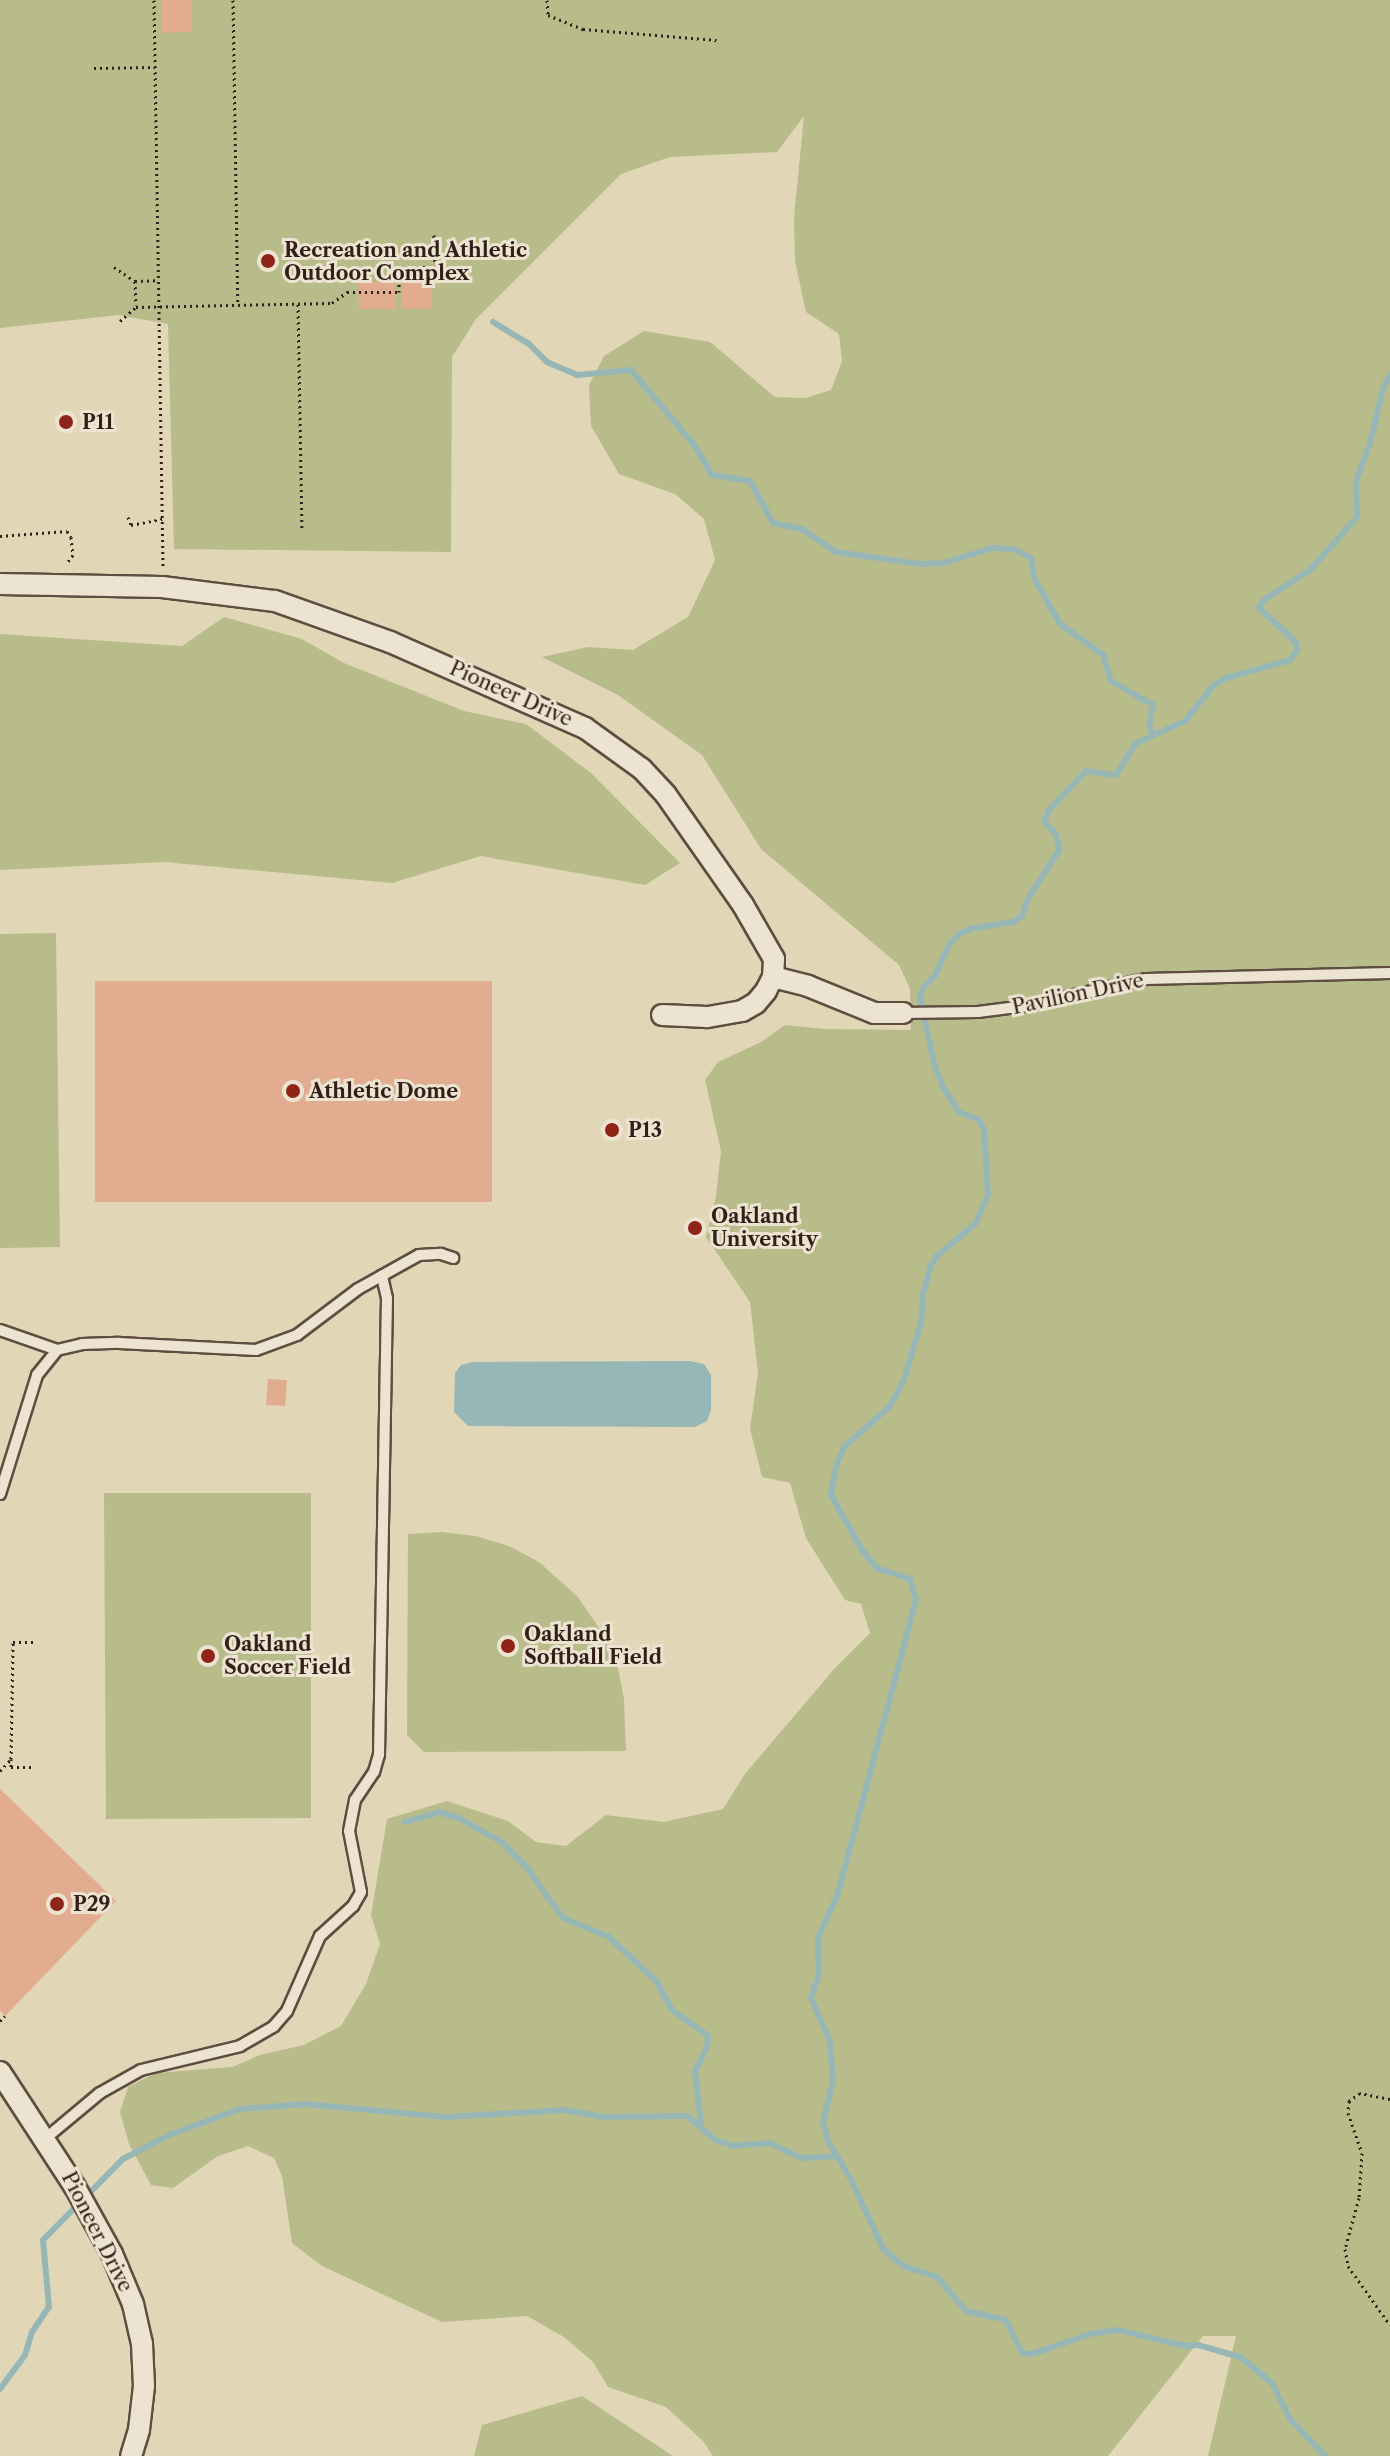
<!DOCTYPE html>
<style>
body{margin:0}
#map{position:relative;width:1390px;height:2456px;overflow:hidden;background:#e1d6b6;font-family:"Libre Caslon Text",serif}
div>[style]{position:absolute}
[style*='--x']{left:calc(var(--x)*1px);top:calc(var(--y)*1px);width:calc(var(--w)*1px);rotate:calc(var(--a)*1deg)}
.green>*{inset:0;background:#b8bc8a}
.water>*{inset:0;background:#97b7b6}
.stream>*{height:6px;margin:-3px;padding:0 3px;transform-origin:3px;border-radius:3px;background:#97b7b6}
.building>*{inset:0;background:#e2ac91}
.path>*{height:3px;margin-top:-1.5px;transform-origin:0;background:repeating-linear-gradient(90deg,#321f18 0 2px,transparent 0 6px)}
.roads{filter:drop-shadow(2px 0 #5e4d40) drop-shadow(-2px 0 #5e4d40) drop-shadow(0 2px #5e4d40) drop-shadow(0 -2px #5e4d40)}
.service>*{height:10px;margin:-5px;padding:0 5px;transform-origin:5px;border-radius:5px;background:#ece4d0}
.minor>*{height:20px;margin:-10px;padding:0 10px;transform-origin:10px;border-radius:10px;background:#ece4d0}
.dots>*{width:22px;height:22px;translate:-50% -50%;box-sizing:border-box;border:4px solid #ece4d0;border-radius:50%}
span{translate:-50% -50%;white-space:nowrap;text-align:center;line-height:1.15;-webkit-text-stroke:6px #ece4d0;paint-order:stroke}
.poi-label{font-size:20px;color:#321f18;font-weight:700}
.left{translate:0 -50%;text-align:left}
.street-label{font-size:20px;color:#321f18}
</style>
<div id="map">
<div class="green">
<div style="clip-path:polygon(0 0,1390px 0,1390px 2456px,1208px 2456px,1236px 2336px,1203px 2336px,1108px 2456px,713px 2456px,703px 2441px,666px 2407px,608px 2387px,593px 2362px,564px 2337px,527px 2316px,442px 2322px,322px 2266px,292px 2243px,282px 2176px,274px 2158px,248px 2146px,218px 2156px,173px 2188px,151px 2185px,129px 2144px,120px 2112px,128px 2087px,156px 2073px,232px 2067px,260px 2055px,304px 2045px,341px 2026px,366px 1984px,380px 1944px,371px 1915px,387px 1819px,447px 1801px,508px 1821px,536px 1842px,566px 1846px,606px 1815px,664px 1822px,723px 1809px,745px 1774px,835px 1668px,870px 1633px,861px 1604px,845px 1600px,806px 1538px,790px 1483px,762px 1477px,750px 1429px,758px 1373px,750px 1302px,706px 1237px,716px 1196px,721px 1151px,705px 1080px,718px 1062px,761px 1042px,785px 1025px,825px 1029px,911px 1030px,910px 989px,899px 965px,761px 849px,702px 755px,618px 695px,542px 657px,588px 647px,633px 650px,688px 617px,715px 560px,704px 519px,675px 494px,619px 474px,591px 426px,589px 385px,604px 356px,644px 331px,710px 342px,775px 397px,805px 398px,831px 390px,842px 361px,839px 334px,806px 312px,795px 261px,794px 217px,804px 116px,777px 152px,670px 157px,621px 174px,476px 319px,452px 357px,451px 552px,174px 549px,168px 324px,119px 315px,0 328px)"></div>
<div style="clip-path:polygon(224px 617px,302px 639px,344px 663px,464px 711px,526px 724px,591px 773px,680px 863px,645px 885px,481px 856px,392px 883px,164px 862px,0 870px,0 634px,182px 646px)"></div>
<div style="clip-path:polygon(56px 933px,60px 1247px,0 1248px,0 934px)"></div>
<div style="clip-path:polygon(104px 1493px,311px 1493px,311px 1818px,106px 1819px)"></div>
<div style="clip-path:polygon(442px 1532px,476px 1536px,509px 1546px,539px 1562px,577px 1596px,606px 1638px,618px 1668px,624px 1699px,626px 1751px,424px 1752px,407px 1735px,408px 1534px)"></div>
<div style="clip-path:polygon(582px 2396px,673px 2456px,474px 2456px,482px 2425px)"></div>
</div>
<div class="water">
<div style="clip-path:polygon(690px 1361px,704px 1364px,711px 1375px,711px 1410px,707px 1421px,695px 1427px,468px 1426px,454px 1412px,455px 1373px,461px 1365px,473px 1362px)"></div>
</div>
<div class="stream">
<div style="--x:493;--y:322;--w:42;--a:31.4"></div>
<div style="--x:529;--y:344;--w:25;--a:45"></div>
<div style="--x:547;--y:362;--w:33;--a:23"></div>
<div style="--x:577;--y:375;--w:54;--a:-5.3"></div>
<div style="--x:631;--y:370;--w:99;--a:49.9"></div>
<div style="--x:695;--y:446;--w:34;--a:60"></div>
<div style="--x:712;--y:475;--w:38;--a:9"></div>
<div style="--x:750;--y:481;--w:48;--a:61.3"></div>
<div style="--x:773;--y:523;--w:30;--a:12"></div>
<div style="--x:802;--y:529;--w:41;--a:34.1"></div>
<div style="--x:836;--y:552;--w:84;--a:8.2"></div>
<div style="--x:919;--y:564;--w:24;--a:-2"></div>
<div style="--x:943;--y:563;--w:51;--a:-17"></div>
<div style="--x:992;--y:548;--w:22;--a:3"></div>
<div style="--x:1014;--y:549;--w:19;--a:28"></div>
<div style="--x:1031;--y:558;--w:20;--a:81"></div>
<div style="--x:1034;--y:578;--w:53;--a:60.5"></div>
<div style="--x:1060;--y:624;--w:53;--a:35.8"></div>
<div style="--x:1103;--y:655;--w:27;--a:73"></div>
<div style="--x:1111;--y:681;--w:48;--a:29.7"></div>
<div style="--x:1153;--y:705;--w:20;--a:101"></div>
<div style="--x:1149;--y:725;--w:9;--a:69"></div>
<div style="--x:405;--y:1822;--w:35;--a:-16"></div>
<div style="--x:439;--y:1812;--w:21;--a:17"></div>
<div style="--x:459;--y:1818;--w:51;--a:29.6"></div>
<div style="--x:503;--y:1843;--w:35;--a:46"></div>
<div style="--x:527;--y:1868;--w:62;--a:54.2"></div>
<div style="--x:563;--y:1918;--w:50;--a:22.4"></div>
<div style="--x:609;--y:1937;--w:64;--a:43.1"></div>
<div style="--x:656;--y:1981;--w:33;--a:61"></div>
<div style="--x:672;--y:2010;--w:44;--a:35.8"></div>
<div style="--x:708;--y:2036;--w:11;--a:95"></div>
<div style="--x:707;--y:2047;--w:28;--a:116"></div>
<div style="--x:695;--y:2072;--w:51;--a:83.3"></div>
<div style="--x:0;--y:2389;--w:42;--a:-53.7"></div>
<div style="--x:25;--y:2355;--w:24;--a:-73"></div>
<div style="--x:32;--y:2332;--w:30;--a:-56"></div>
<div style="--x:49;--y:2307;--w:67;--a:-95.1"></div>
<div style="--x:43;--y:2240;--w:114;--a:-45.4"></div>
<div style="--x:123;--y:2159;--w:52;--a:-27.6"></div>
<div style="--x:169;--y:2135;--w:76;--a:-20.1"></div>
<div style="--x:240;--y:2109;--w:65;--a:-4.4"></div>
<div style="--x:305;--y:2104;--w:142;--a:5.3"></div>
<div style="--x:446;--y:2117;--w:118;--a:-3.4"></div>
<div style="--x:564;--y:2110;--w:39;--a:10"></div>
<div style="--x:602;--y:2117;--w:85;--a:-0.7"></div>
<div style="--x:687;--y:2116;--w:38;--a:40"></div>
<div style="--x:716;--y:2140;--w:18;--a:19"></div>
<div style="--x:733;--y:2146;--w:37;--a:-5"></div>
<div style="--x:770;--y:2143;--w:34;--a:26"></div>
<div style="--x:801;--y:2158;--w:34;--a:-3"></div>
<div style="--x:1325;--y:2456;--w:51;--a:-133.4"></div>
<div style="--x:1290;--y:2419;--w:40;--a:-116.6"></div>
<div style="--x:1272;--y:2383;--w:41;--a:-140.9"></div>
<div style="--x:1240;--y:2357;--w:44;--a:-164.1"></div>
<div style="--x:1198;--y:2345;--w:13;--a:176"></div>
<div style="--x:1185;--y:2346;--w:69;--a:-166.6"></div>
<div style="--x:1118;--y:2330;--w:28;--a:172"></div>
<div style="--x:1090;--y:2334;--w:61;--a:161"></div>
<div style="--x:1032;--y:2354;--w:10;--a:-174"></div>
<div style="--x:1022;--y:2353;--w:37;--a:-116"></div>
<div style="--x:1006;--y:2320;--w:41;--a:-167.3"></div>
<div style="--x:966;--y:2311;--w:45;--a:-130.5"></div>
<div style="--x:937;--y:2277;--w:35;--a:-162"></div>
<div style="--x:904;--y:2266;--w:14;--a:-144"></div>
<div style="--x:893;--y:2258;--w:14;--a:-135"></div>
<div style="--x:883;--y:2248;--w:77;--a:-115.2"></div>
<div style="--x:850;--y:2178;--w:43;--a:-120.7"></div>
<div style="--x:828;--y:2141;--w:20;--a:-105"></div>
<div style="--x:823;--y:2122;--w:42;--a:-76.3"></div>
<div style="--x:833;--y:2081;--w:40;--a:-94.3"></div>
<div style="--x:830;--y:2041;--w:47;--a:-113.8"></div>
<div style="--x:811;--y:1998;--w:24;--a:-71"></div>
<div style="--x:819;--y:1975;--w:37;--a:-92"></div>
<div style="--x:818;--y:1938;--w:49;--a:-66"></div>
<div style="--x:838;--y:1893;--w:303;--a:-75.1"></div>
<div style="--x:916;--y:1600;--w:22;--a:-106"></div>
<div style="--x:910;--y:1579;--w:35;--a:-162"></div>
<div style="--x:877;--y:1568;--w:23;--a:-130"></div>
<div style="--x:862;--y:1550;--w:63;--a:-119.4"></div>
<div style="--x:831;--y:1495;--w:29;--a:-80"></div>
<div style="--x:836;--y:1466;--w:21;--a:-67"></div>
<div style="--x:844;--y:1447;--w:62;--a:-41.7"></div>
<div style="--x:890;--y:1406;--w:30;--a:-62"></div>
<div style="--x:904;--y:1380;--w:59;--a:-73.4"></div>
<div style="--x:921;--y:1323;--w:29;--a:-86"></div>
<div style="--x:923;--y:1294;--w:28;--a:-75"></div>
<div style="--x:930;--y:1267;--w:13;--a:-58"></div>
<div style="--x:937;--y:1256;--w:51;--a:-40.2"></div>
<div style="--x:976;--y:1223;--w:30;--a:-67"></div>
<div style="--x:988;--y:1195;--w:65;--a:-93.5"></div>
<div style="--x:984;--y:1130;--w:11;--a:-117"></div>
<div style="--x:979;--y:1120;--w:22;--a:-158"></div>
<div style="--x:959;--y:1112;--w:30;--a:-123"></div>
<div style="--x:943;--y:1087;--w:26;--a:-111"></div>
<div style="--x:934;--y:1063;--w:67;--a:-102"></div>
<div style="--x:920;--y:997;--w:9;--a:-72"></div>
<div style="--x:923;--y:988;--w:17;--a:-45"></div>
<div style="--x:935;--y:976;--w:34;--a:-66"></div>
<div style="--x:949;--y:945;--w:15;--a:-48"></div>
<div style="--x:959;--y:934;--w:15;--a:-23"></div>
<div style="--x:973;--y:928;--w:41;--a:-8.3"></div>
<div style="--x:1014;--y:922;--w:10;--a:-37"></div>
<div style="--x:1022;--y:916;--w:18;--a:-71"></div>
<div style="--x:1028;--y:899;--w:58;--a:-57.7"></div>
<div style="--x:1059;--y:850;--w:16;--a:-101"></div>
<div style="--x:1056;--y:834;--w:17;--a:-135"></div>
<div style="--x:1044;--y:822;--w:13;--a:-67"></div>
<div style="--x:1049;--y:810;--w:54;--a:-46.5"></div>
<div style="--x:1086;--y:771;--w:30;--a:8"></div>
<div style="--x:1116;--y:775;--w:38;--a:-58"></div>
<div style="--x:1136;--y:743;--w:54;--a:-24.2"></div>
<div style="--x:1185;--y:721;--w:45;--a:-51.3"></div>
<div style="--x:1213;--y:686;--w:12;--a:-35"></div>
<div style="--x:1223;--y:679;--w:70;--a:-15.8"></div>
<div style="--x:1290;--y:660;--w:12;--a:-55"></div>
<div style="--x:1297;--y:650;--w:8;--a:-97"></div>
<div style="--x:1296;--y:642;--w:50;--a:-137.4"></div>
<div style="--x:1259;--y:608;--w:9;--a:-58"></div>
<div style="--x:1264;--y:600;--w:55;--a:-33.1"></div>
<div style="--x:1310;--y:570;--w:71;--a:-48.4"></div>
<div style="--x:1357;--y:517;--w:36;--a:-92"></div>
<div style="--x:1356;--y:481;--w:40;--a:-69.8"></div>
<div style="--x:1370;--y:443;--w:57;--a:-76.7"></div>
<div style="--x:1383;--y:388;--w:15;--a:-62"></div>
</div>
<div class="building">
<div style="clip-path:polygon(162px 0,191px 0,191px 32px,162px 33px)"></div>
<div style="clip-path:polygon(402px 272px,431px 272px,431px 309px,402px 309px)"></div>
<div style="clip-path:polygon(395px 281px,395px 309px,359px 309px,358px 282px)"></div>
<div style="clip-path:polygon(95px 981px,492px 981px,492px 1202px,95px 1202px)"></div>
<div style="clip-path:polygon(268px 1379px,287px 1380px,285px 1406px,266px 1405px)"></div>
<div style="clip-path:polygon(0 1789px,116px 1901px,5px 2016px,0 2010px)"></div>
</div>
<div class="path">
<div style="--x:154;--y:0;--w:566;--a:89.09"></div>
<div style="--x:233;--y:0;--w:305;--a:89.1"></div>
<div style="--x:547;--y:0;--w:15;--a:86"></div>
<div style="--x:548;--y:15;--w:38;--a:22"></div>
<div style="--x:583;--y:29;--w:134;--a:4.7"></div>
<div style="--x:94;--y:68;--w:61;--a:-0.9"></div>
<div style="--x:114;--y:267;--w:25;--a:34"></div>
<div style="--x:135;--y:281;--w:23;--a:-2"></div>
<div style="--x:135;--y:281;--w:24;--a:88"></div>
<div style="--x:298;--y:304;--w:227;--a:89"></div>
<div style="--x:120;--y:321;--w:21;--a:-41"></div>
<div style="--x:136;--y:307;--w:196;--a:-1.2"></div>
<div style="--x:332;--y:303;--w:19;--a:-36"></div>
<div style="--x:347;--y:292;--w:52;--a:0"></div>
<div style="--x:399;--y:292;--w:24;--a:-90"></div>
<div style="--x:399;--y:268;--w:36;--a:-2"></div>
<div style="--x:435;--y:267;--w:35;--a:-92"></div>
<div style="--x:128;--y:517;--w:9;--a:69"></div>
<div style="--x:131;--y:525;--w:32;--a:-11"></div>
<div style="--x:0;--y:536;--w:67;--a:-4.3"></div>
<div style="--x:67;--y:531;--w:7;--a:56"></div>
<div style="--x:71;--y:537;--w:18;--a:84"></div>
<div style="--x:73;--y:555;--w:11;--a:128"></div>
<div style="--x:11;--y:1759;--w:8;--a:90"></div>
<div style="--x:11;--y:1767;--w:22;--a:0"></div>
<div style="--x:0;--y:1771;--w:16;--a:-47"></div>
<div style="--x:11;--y:1759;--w:117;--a:-89"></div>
<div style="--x:13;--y:1642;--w:21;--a:0"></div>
<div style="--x:0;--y:2021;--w:7;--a:-45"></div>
<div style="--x:1390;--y:2099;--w:31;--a:-169"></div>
<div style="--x:1360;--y:2093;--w:14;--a:144"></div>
<div style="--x:1349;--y:2101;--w:12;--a:95"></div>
<div style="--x:1348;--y:2113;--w:42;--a:70.7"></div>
<div style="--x:1362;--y:2153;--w:45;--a:93.8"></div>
<div style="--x:1359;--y:2198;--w:53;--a:105.4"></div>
<div style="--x:1345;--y:2249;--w:17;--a:80"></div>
<div style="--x:1348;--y:2266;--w:72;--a:54.6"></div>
</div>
<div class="roads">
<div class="service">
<div style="--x:903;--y:1013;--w:75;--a:-0.8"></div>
<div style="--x:978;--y:1012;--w:47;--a:-7.3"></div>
<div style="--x:1025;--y:1006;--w:124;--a:-12.6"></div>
<div style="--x:1146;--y:979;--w:244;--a:-1.4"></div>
<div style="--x:0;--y:1330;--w:60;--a:19.3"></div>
<div style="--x:57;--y:1350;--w:26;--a:-13"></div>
<div style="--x:82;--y:1344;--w:37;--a:-2"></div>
<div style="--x:119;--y:1343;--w:137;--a:2.9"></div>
<div style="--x:256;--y:1350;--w:44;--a:-20.1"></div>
<div style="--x:297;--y:1335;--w:76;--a:-37"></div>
<div style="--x:358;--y:1289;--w:70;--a:-29.1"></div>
<div style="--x:419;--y:1255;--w:22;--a:-3"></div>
<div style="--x:441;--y:1254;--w:13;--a:18"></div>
<div style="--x:0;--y:1494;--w:125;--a:-72.7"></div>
<div style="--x:37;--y:1375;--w:32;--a:-51"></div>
<div style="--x:46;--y:2138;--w:70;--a:-39.8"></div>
<div style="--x:100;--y:2093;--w:47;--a:-29.3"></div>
<div style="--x:141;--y:2070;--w:102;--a:-13.6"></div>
<div style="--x:240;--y:2046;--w:39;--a:-30"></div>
<div style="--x:274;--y:2026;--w:20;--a:-49"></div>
<div style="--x:287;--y:2011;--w:82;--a:-66.3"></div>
<div style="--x:320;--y:1936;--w:45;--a:-42.3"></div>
<div style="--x:353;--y:1906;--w:16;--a:-60"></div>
<div style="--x:361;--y:1892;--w:62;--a:-101.1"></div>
<div style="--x:349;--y:1831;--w:32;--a:-79"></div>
<div style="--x:355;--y:1800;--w:34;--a:-56"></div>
<div style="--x:374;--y:1772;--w:18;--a:-74"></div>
<div style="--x:379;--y:1755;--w:457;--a:-89"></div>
<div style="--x:387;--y:1298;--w:23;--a:-103"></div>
</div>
<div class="minor">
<div style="--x:0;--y:584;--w:162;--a:1.1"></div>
<div style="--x:162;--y:587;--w:114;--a:7.1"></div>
<div style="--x:275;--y:601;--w:122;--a:19.6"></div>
<div style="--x:390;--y:642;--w:213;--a:23.8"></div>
<div style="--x:585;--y:728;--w:70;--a:35.7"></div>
<div style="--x:642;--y:769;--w:35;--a:47"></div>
<div style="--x:666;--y:795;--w:134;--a:55"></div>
<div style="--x:743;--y:905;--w:62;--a:60.1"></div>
<div style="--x:774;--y:959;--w:18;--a:93"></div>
<div style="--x:773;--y:977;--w:16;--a:117"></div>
<div style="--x:766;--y:991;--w:16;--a:130"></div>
<div style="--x:756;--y:1003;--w:16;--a:150"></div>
<div style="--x:742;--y:1011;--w:36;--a:170"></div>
<div style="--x:707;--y:1017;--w:45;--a:-177.5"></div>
<div style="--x:773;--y:977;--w:36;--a:14"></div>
<div style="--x:808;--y:986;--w:71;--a:22.2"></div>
<div style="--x:874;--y:1013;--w:29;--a:0"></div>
<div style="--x:0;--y:2072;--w:137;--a:56.9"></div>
<div style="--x:75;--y:2187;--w:77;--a:61.1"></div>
<div style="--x:112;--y:2254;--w:54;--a:67.2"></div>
<div style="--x:133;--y:2304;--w:41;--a:77.3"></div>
<div style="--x:142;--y:2344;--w:42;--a:87.3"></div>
<div style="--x:144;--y:2386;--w:44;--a:96.5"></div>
<div style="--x:139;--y:2430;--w:27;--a:107"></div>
</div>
</div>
<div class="dots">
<div style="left:268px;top:261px;background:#8f2418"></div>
<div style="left:66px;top:422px;background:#8f2418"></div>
<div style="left:293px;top:1091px;background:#8f2418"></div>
<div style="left:612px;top:1130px;background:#8f2418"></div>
<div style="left:695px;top:1228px;background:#8f2418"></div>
<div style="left:508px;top:1646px;background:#8f2418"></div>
<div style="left:208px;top:1656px;background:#8f2418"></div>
<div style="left:57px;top:1904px;background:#8f2418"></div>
</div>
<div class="poi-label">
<span class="left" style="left:284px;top:262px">Recreation and Athletic<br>Outdoor Complex</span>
<span class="left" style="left:82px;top:422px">P11</span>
<span class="left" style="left:309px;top:1091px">Athletic Dome</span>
<span class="left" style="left:628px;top:1130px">P13</span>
<span class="left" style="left:711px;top:1228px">Oakland<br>University</span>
<span class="left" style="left:524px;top:1646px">Oakland<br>Softball Field</span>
<span class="left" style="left:224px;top:1656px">Oakland<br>Soccer Field</span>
<span class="left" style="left:73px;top:1904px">P29</span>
</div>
<div class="street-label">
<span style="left:511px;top:694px;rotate:24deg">Pioneer Drive</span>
<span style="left:1078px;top:994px;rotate:-12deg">Pavilion Drive</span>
<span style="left:97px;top:2232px;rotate:63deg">Pioneer Drive</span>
</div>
</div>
